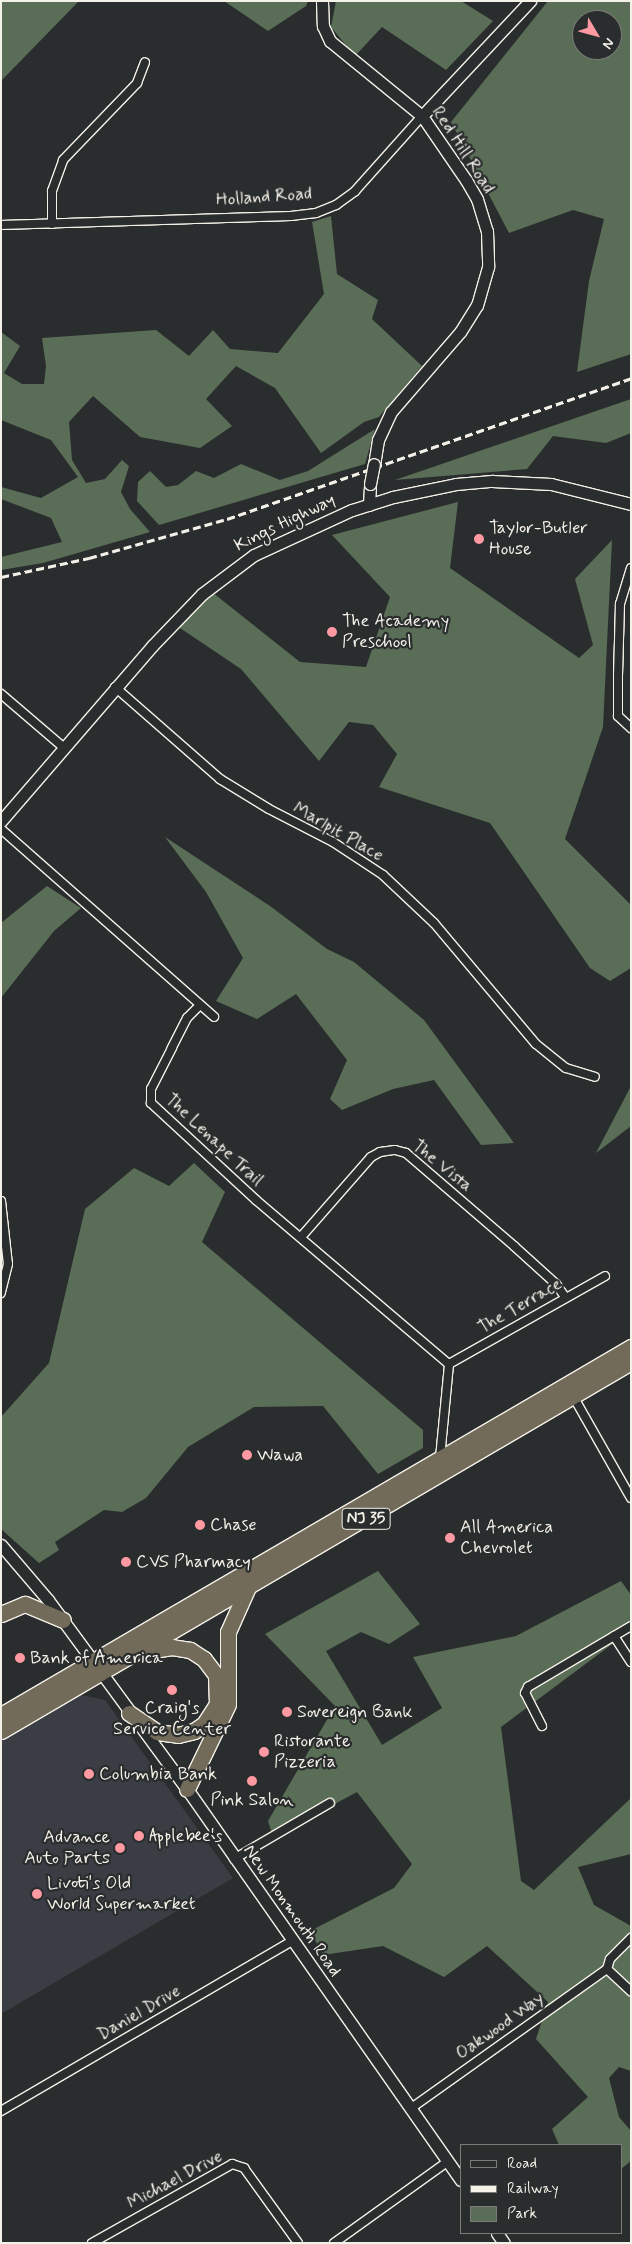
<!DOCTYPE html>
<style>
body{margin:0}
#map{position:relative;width:632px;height:2244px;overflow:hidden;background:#2a2d2e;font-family:Mynerve,sans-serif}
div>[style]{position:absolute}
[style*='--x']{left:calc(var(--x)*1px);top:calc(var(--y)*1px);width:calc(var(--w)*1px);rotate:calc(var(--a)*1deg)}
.built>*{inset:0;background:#3a3d43}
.green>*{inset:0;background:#5a6d57}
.roads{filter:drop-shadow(1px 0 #f4f1e8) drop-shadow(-1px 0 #f4f1e8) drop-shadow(0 1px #f4f1e8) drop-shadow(0 -1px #f4f1e8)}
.street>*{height:8px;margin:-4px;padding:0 4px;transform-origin:4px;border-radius:4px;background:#2a2d2e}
.secondary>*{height:11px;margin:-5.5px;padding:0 5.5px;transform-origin:5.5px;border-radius:5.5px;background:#2a2d2e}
.highway>*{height:15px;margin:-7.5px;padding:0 7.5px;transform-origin:7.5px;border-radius:7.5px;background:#736b5a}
.rail>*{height:2.5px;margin-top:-1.25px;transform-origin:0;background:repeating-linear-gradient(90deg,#f4f1e8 0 8px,transparent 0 12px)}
.bridges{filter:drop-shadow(1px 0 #f4f1e8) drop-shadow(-1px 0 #f4f1e8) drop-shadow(0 1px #f4f1e8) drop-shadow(0 -1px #f4f1e8)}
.secondary-bridge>*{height:11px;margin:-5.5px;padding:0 5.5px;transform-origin:5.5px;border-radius:5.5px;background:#2a2d2e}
.dots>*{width:14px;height:14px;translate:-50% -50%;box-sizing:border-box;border:2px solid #2a2d2e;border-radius:50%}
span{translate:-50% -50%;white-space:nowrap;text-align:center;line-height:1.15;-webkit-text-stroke:4.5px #2a2d2e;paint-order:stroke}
.shield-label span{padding:1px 4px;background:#2a2d2e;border:1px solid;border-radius:4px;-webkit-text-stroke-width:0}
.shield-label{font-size:16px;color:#f4f1e8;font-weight:700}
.street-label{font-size:18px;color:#f4f1e8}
.poi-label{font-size:18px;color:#f4f1e8}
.left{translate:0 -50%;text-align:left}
.right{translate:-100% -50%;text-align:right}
.frame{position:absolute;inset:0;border:2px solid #f4f1e8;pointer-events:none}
.legend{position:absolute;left:460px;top:2144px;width:162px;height:90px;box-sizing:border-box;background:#2a2d2e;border:1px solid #7b7b78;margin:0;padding:6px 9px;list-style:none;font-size:15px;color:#f4f1e8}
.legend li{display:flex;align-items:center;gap:10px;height:25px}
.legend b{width:25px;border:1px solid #7b7b78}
.north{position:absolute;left:572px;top:10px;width:50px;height:50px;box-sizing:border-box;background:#2a2d2e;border:1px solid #7b7b78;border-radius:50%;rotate:127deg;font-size:14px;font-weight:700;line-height:20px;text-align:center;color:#f4f1e8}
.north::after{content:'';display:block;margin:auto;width:18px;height:22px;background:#ff9aa2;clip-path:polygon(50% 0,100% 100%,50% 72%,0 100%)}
</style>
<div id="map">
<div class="built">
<div style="clip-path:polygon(81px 1695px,105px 1700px,233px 1878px,1px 2014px,1px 1741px)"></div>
</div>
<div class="green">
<div style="clip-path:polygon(1px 1px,79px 1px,1px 81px)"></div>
<div style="clip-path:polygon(224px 1px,308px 1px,306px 6px,268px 31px)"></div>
<div style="clip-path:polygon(336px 1px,461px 1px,493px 21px,446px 70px,382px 27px,355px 56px,331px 27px)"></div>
<div style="clip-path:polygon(evenodd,548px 1px,631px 1px,631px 354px,577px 372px,589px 281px,604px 219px,573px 210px,509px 233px,451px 122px,548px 1px,582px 20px,612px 20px,612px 50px,582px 50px,582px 20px)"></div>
<div style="clip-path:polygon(331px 216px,337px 274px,378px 300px,372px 319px,422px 366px,379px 417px,364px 422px,321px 453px,275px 388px,236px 366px,206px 399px,232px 426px,200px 448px,140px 437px,93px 396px,69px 422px,72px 460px,86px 483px,105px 479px,122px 460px,129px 466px,121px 492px,130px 509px,150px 532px,43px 563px,1px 570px,1px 557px,62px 542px,51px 518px,1px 499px,1px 487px,41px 498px,78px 477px,51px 440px,1px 420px,1px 332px,20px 346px,4px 373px,22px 384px,44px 384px,46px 366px,42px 338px,156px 330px,189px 356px,213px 330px,230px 349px,278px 353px,324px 294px,312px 222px)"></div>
<div style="clip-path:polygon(631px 399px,631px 433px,606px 443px,553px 436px,527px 469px,395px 480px)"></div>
<div style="clip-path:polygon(375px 429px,365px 464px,159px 525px,137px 501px,138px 482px,150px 471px,166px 487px,178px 485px,196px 471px,214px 478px,241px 464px,280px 480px,308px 471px)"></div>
<div style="clip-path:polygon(458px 502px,450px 568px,579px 658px,593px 645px,575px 579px,612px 540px,603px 727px,565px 839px,631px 905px,631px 968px,610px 981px,590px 968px,490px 823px,379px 787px,397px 754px,373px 725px,349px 722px,319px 761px,241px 669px,174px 624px,208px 589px,300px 662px,366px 667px,390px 597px,332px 535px)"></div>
<div style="clip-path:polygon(165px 837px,270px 906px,327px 949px,354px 962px,424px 1020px,514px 1143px,481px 1145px,434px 1080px,393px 1089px,342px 1110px,330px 1099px,347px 1060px,296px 994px,257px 1019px,216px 1001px,243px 958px,206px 892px)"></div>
<div style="clip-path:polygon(47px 886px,81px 908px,54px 931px,1px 998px,1px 923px)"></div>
<div style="clip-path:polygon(631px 1086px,631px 1126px,596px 1153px)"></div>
<div style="clip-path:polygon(194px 1163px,225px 1192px,202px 1242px,423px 1430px,423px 1448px,378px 1474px,323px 1406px,254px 1407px,188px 1447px,146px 1498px,122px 1512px,104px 1510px,55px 1542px,59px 1550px,39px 1563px,1px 1529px,1px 1417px,49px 1363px,85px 1209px,134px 1168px,169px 1186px)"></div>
<div style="clip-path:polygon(378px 1571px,420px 1624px,389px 1644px,361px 1632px,326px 1651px,382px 1745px,442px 1708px,413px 1657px,516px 1636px,621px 1581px,631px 1595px,631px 1630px,501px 1727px,521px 1881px,534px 1890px,631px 1798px,631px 1854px,578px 1867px,594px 1905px,631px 1926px,631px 2071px,619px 2067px,609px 2078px,619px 2117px,631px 2131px,631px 2161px,621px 2169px,621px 2145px,559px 2145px,552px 2129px,588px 2097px,536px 2039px,548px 2002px,487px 1946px,444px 1977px,383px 1946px,323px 1955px,310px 1931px,394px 1888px,412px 1864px,357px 1792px,273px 1837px,268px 1821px,335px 1706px,265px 1634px)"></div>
</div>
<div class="roads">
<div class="street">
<div style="--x:52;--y:224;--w:33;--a:-90"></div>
<div style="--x:52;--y:191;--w:33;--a:-70"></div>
<div style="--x:63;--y:160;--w:107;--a:-46.1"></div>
<div style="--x:137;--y:83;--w:22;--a:-69"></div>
<div style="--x:1;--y:225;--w:290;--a:-1.8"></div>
<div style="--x:291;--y:216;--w:25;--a:-7"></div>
<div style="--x:316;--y:213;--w:22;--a:-22"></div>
<div style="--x:336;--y:205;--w:24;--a:-36"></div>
<div style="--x:355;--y:191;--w:101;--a:-48.2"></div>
<div style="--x:631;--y:568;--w:38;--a:107"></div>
<div style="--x:620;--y:604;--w:72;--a:91.6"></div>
<div style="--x:618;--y:676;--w:40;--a:90"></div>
<div style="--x:618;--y:716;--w:18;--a:43"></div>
<div style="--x:115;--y:687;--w:140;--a:41.2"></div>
<div style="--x:220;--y:779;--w:57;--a:31.5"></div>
<div style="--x:269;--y:809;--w:72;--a:27.3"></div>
<div style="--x:333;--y:842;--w:60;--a:33.4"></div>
<div style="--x:383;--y:875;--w:70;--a:43.3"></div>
<div style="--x:434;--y:923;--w:158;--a:49.9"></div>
<div style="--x:536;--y:1044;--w:38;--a:39"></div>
<div style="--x:566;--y:1068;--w:30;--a:17"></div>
<div style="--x:1;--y:694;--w:82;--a:40.5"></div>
<div style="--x:1;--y:829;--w:284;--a:41.4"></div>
<div style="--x:200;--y:1005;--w:18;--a:135"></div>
<div style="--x:187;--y:1018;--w:34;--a:117"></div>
<div style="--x:172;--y:1048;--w:46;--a:117.1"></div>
<div style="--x:151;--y:1089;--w:14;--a:90"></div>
<div style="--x:151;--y:1103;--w:143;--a:42.7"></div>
<div style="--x:256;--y:1200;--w:253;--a:40.4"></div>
<div style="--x:1;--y:1201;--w:63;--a:83.7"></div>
<div style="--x:8;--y:1264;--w:30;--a:104"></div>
<div style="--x:301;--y:1237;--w:106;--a:-48.8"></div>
<div style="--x:371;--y:1157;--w:10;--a:-29"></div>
<div style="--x:380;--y:1152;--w:15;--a:-8"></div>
<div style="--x:395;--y:1150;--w:11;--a:15"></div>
<div style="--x:406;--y:1153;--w:143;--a:40.7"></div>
<div style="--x:514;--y:1246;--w:57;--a:42.1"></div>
<div style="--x:556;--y:1284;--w:16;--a:55"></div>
<div style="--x:449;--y:1364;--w:179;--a:-29.4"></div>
<div style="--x:573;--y:1396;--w:117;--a:60.4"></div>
<div style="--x:440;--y:1458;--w:94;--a:-84.5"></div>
<div style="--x:614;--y:1636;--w:31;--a:57"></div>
<div style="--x:542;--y:1726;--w:37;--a:-117"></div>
<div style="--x:525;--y:1693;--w:7;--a:-63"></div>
<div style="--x:528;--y:1687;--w:120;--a:-30.6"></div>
<div style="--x:234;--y:1859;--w:111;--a:-30.3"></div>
<div style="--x:607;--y:1969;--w:10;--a:-73"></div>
<div style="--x:610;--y:1959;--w:30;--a:-45"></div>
<div style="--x:607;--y:1969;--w:33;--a:43"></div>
<div style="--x:410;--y:2109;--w:242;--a:-35.4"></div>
<div style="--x:1;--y:2111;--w:337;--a:-30.3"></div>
<div style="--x:92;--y:2243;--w:161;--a:-29.4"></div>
<div style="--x:232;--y:2164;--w:13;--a:18"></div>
<div style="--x:244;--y:2168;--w:92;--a:54.2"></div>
<div style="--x:334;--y:2243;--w:139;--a:-35.6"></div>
</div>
<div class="secondary">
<div style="--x:322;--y:1;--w:25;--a:88"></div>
<div style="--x:323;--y:26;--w:17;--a:65"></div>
<div style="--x:330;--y:41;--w:119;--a:39.2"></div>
<div style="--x:422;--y:116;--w:78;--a:55.5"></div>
<div style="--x:466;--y:180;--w:22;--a:60"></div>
<div style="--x:477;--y:199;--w:34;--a:73"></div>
<div style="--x:487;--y:231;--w:36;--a:88"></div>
<div style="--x:488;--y:267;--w:40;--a:106"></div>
<div style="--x:477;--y:305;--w:32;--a:122"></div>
<div style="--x:460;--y:332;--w:106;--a:130.8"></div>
<div style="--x:391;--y:412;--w:31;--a:115"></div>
<div style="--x:378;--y:440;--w:24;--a:99"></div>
<div style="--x:422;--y:116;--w:158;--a:-46.8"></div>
<div style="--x:369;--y:505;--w:21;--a:-87"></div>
<div style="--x:1;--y:821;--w:231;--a:-49.2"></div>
<div style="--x:152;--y:646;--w:72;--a:-46.1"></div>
<div style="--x:202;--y:594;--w:65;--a:-36.9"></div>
<div style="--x:254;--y:555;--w:108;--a:-24.7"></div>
<div style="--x:352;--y:510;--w:43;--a:-17.6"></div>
<div style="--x:393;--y:497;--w:64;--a:-11.7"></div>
<div style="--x:456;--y:484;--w:36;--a:-5"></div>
<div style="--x:492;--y:481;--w:59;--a:2.9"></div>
<div style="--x:551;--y:484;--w:82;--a:14"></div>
<div style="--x:1;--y:1545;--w:72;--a:49.5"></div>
<div style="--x:48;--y:1600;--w:235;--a:53.7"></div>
<div style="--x:187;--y:1789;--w:477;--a:55"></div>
<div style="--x:497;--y:2233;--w:12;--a:55"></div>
</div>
<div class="highway">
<div style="--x:1;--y:1614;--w:26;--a:-23"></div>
<div style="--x:25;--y:1604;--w:41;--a:22.8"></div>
<div style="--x:129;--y:1713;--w:34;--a:34"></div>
<div style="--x:157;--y:1732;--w:21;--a:8"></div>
<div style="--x:178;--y:1735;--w:16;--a:-14"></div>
<div style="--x:194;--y:1731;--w:12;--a:-35"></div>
<div style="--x:204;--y:1724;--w:24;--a:-57"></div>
<div style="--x:217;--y:1704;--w:29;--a:-92"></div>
<div style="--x:216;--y:1675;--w:20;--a:-127"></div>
<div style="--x:204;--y:1659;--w:17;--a:-147"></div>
<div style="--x:190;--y:1650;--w:18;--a:-171"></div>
<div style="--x:172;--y:1647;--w:26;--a:171"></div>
<div style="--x:1;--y:1715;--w:730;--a:-30.29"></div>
<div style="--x:1;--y:1731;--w:730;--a:-30.36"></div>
<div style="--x:187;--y:1789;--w:94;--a:-64.2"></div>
<div style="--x:228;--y:1704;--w:72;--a:-90"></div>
<div style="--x:228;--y:1632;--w:49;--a:-66"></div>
</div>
</div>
<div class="rail">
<div style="--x:1;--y:577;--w:90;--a:-12.2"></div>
<div style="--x:89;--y:558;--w:143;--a:-15.8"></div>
<div style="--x:227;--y:519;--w:428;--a:-19.2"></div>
</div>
<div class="bridges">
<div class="secondary-bridge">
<div style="--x:370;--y:484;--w:20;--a:-79"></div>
</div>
</div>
<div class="dots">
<div style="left:479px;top:539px;background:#ff9aa2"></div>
<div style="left:332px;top:632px;background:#ff9aa2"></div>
<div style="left:247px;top:1455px;background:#ff9aa2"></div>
<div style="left:200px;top:1525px;background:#ff9aa2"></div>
<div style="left:450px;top:1538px;background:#ff9aa2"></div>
<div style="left:126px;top:1562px;background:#ff9aa2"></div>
<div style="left:20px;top:1658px;background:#ff9aa2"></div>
<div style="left:172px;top:1690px;background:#ff9aa2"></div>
<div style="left:287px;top:1712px;background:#ff9aa2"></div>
<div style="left:264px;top:1752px;background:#ff9aa2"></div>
<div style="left:89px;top:1774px;background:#ff9aa2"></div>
<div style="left:252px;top:1781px;background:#ff9aa2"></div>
<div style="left:139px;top:1836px;background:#ff9aa2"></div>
<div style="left:120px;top:1848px;background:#ff9aa2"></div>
<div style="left:37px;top:1894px;background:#ff9aa2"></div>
</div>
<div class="shield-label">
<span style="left:366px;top:1519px">NJ 35</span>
</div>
<div class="street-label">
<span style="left:463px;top:150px;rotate:57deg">Red Hill Road</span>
<span style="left:264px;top:197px;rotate:-4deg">Holland Road</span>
<span style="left:285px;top:523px;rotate:-26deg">Kings Highway</span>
<span style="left:338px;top:832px;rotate:30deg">Marlpit Place</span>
<span style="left:214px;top:1140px;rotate:43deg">The Lenape Trail</span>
<span style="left:442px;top:1166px;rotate:39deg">The Vista</span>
<span style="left:520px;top:1306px;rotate:-30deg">The Terrace</span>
<span style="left:292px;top:1911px;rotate:55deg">New Monmouth Road</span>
<span style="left:139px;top:2013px;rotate:-30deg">Daniel Drive</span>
<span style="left:500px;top:2026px;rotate:-35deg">Oakwood Way</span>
<span style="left:175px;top:2180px;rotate:-28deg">Michael Drive</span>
</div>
<div class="poi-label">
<span class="left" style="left:489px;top:539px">Taylor-Butler<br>House</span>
<span class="left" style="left:342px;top:632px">The Academy<br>Preschool</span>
<span class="left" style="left:257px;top:1455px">Wawa</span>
<span class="left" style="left:210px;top:1525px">Chase</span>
<span class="left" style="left:460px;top:1538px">All America<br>Chevrolet</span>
<span class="left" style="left:136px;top:1562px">CVS Pharmacy</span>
<span class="left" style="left:30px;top:1658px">Bank of America</span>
<span style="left:172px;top:1719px">Craig's<br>Service Center</span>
<span class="left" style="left:297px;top:1712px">Sovereign Bank</span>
<span class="left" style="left:274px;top:1752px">Ristorante<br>Pizzeria</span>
<span class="left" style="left:99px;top:1774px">Columbia Bank</span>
<span style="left:252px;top:1800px">Pink Salon</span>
<span class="left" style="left:149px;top:1836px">Applebee's</span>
<span class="right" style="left:110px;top:1848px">Advance<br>Auto Parts</span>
<span class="left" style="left:47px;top:1894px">Livoti's Old<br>World Supermarket</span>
</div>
<div class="frame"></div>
<ul class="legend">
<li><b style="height:6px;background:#2a2d2e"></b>Road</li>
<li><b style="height:6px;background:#f4f1e8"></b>Railway</li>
<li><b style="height:14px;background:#5a6d57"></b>Park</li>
</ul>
<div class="north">N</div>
</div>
